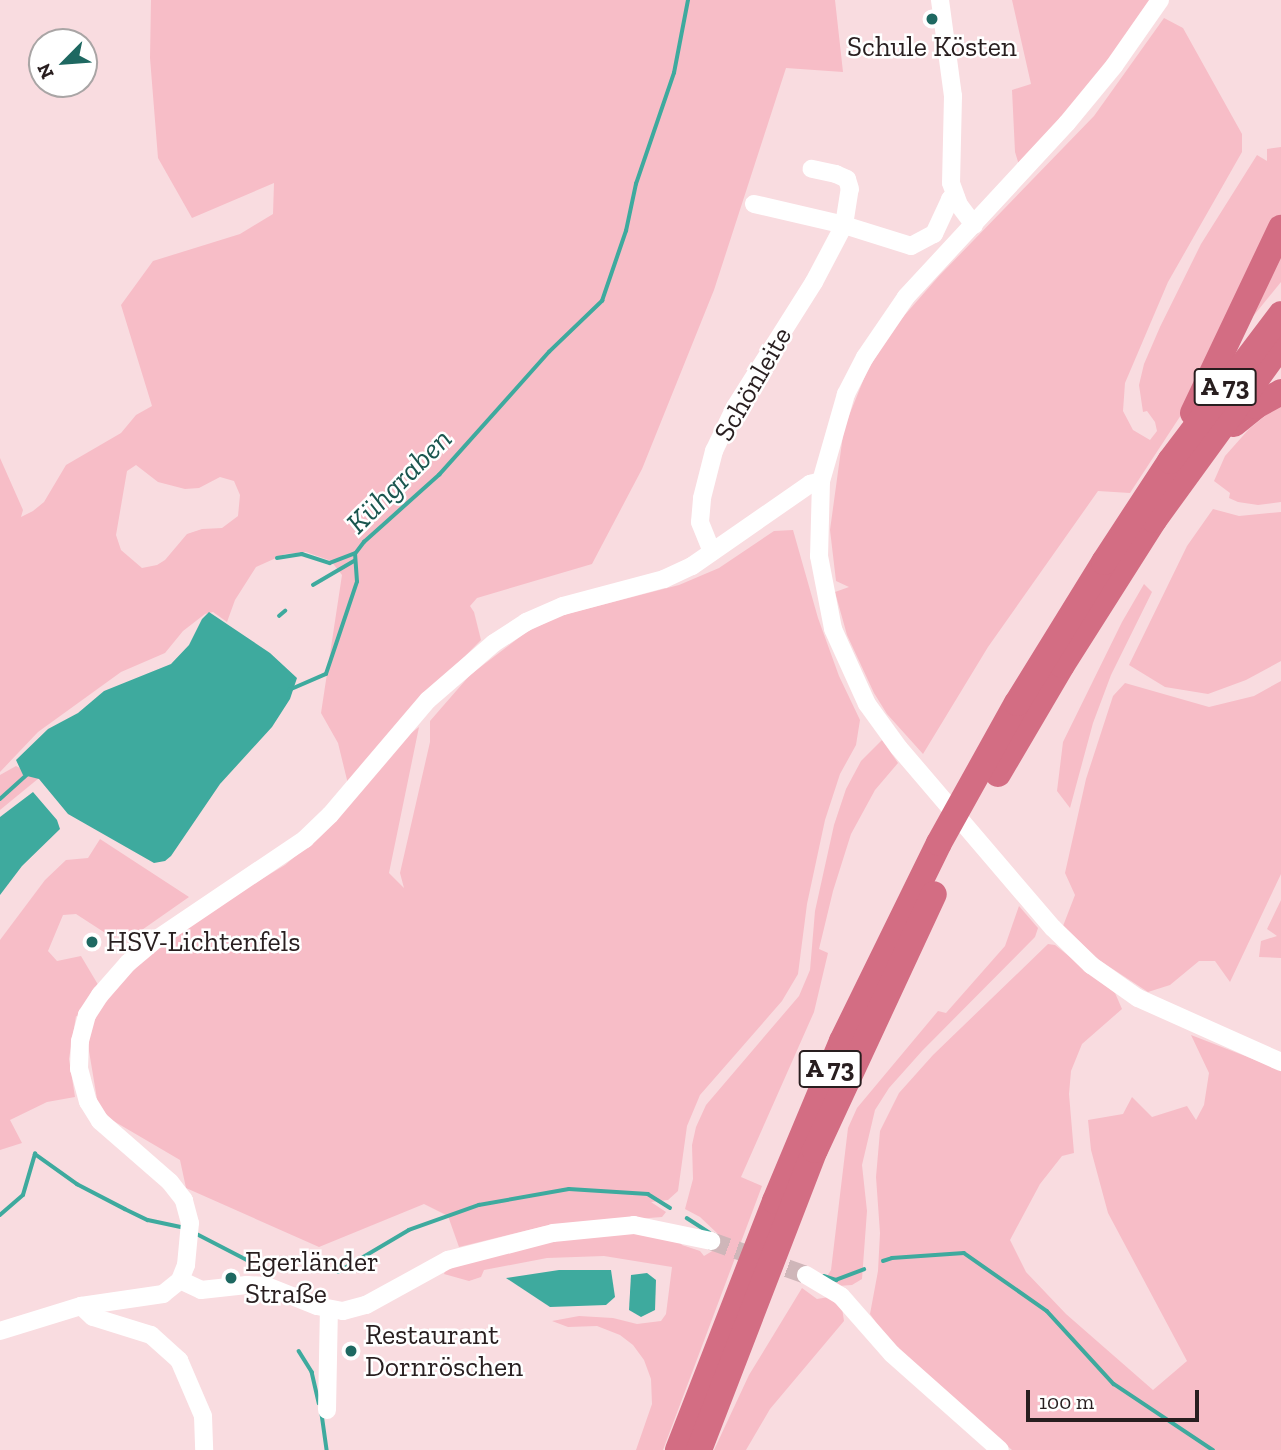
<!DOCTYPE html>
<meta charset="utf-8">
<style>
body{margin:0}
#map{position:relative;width:1281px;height:1450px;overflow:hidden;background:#f9dce0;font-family:"Zilla Slab",serif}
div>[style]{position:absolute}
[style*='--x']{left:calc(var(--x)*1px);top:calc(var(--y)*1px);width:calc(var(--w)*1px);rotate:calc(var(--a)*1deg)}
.green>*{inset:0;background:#f7bdc7}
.water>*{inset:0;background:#3eaa9e}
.stream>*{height:3.5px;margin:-1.75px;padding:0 1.75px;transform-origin:1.75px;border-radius:1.75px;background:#3eaa9e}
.minor-tunnel>*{height:18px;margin-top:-9px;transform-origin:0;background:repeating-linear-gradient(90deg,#cfb6b9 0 18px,transparent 0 27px)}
.minor>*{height:18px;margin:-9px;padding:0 9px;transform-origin:9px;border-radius:9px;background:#fff}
.highway>*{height:26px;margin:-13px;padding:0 13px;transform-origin:13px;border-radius:13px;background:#d36d83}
.dots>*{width:19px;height:19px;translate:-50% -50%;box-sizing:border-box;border:4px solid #fff;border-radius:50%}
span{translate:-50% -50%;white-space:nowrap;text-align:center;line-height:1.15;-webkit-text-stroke:5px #fff;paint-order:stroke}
.shield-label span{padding:2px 5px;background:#fff;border:2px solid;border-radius:5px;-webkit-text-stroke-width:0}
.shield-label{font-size:26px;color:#281e1f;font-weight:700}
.poi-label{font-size:28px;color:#281e1f}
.left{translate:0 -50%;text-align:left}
.street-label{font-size:28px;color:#281e1f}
.water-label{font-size:30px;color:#1a564f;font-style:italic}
.north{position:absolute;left:28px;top:28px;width:70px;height:70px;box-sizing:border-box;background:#fff;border:2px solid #a9a5a5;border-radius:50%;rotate:245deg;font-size:19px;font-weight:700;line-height:28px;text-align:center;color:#281e1f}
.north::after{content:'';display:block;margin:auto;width:24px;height:32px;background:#1e6861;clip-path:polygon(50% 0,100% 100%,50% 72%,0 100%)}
.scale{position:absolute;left:1026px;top:1390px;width:173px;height:32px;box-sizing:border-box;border:4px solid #281e1f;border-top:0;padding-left:9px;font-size:21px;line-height:24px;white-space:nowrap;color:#281e1f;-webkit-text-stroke:5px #fff;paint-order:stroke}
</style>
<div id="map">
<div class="green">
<div style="clip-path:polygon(evenodd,151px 0,835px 0,843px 72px,786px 68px,714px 290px,642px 469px,592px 564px,477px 598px,470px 606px,474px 612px,481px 640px,410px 712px,348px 784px,338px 743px,321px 713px,342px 575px,331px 561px,306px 552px,285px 554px,256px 567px,235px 600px,227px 622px,213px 612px,205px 614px,183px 631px,165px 653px,121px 672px,38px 732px,0 772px,0 458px,23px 510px,21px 517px,33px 511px,44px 502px,66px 465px,121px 433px,136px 415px,152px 406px,121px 305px,153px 261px,240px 234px,273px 214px,274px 183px,192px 218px,158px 158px,150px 58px,151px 0,136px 465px,158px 482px,185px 489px,199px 488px,220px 477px,234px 481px,240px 495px,238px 516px,222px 528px,202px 529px,187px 534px,165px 560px,157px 565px,142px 568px,121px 550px,116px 535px,127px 471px,136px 465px)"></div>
<div style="clip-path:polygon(1012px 0,1150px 0,1088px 89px,1019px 165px,1015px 152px,1012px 90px,1031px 84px)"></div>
<div style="clip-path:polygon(1164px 18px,1183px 28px,1242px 134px,1242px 152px,1168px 282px,1125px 383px,1123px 411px,1133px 430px,1150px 440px,1157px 431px,1155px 422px,1147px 411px,1143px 412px,1139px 385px,1144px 364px,1160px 327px,1201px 244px,1257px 155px,1267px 161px,1267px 149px,1281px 147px,1281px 215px,1255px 257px,1181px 415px,1130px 493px,1098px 491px,988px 647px,923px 754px,887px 714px,874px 693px,847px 635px,835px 592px,849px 587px,836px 581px,830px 530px,844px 428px,867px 371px,896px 325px,939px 276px,1094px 116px)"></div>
<div style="clip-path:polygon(1281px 245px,1281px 282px,1237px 336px)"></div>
<div style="clip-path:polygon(1281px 403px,1281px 502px,1258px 505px,1238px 502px,1229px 498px,1230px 493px,1214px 481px,1225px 456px,1249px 429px)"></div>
<div style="clip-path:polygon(1213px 509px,1239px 516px,1281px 512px,1281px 661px,1246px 680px,1208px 694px,1165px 687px,1129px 665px,1187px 546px)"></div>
<div style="clip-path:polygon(793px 530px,818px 618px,839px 676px,860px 720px,856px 745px,840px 774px,825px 820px,807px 904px,798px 974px,782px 1001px,700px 1095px,687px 1126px,678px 1191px,668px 1200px,651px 1202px,666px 1212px,662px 1217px,545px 1226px,459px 1247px,448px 1216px,424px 1204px,319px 1247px,186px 1188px,180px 1160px,105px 1116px,98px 1105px,86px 1033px,98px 1007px,158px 942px,285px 865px,325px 831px,410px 734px,419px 727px,389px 873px,404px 888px,400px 873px,430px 742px,430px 721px,470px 675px,525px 633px,559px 616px,679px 585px,719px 568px,774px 531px)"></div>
<div style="clip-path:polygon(1144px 584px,1152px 592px,1111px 675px,1093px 723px,1070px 808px,1057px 791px,1063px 742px,1122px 622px)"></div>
<div style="clip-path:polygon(1281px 681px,1281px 874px,1230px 982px,1215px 961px,1199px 961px,1170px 985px,1148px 992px,1099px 960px,1063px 926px,1075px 895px,1065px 873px,1086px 779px,1113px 696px,1125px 683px,1209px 707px,1254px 696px)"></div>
<div style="clip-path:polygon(882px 740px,898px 763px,875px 790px,851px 834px,833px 891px,819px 949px,828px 953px,814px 1012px,741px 1177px,762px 1186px,663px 1450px,636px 1450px,652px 1404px,651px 1379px,644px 1360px,633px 1345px,620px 1335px,597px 1326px,568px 1327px,552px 1321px,579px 1316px,613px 1318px,637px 1324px,661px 1321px,666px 1314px,672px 1267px,604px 1256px,547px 1258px,484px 1270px,481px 1277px,469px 1281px,444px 1274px,446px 1269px,489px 1251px,631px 1230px,675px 1236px,682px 1245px,700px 1251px,704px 1256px,714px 1250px,719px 1241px,718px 1234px,700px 1217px,685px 1209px,693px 1179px,692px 1145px,696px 1127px,706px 1105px,799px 996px,810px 970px,815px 911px,834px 825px,846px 789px,861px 761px)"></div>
<div style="clip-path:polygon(16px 766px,39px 778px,0 810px,0 775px)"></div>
<div style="clip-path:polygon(100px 839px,189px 897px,129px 939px,122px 934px,113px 938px,76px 914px,63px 915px,48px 951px,57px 961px,81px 956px,100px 988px,83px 1019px,76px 1016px,69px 1059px,75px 1097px,47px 1102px,10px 1120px,22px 1143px,0 1150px,0 940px,45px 880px,66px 860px,88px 858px)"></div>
<div style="clip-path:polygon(1281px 900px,1281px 958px,1259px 957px,1261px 941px,1277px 936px,1267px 929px)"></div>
<div style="clip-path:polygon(1019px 906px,1038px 928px,1035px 937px,922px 1051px,889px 1088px,875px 1110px,862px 1165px,867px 1211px,862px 1279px,852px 1285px,838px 1286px,824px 1281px,831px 1270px,848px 1128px,857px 1108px,938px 1011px,946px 1013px,1005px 946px)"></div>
<div style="clip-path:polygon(1048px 944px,1055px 945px,1115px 993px,1122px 1009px,1082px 1044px,1071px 1071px,1069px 1094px,1074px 1153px,1062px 1156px,1040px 1184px,1010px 1240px,1026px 1272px,1066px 1314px,1153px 1390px,1187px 1361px,1108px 1213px,1091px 1150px,1088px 1120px,1123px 1114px,1132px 1097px,1152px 1117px,1187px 1106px,1196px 1120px,1204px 1105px,1209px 1073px,1191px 1035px,1281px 1070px,1281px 1450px,1012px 1450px,890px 1342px,870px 1314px,878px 1271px,880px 1233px,876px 1177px,880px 1131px,899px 1093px,933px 1055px)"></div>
<div style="clip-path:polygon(802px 1288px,817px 1299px,829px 1297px,842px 1308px,844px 1321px,770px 1409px,746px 1450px,714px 1450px,749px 1375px)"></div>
</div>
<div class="water">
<div style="clip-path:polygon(209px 612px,270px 653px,297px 678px,290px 699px,272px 727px,220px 784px,171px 856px,165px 861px,154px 863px,68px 814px,39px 779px,23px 775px,16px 760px,48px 729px,78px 713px,104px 691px,171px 664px,189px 645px,202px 619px)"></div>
<div style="clip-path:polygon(33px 792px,57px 820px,60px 829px,22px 866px,0 895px,0 817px)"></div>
<div style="clip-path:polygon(559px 1270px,611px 1270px,615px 1297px,606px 1305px,550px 1307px,506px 1278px)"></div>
<div style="clip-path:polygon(647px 1273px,656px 1280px,655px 1310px,641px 1317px,629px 1310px,631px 1275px)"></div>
</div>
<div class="stream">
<div style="--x:277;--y:558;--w:25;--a:-9"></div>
<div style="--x:302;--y:554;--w:29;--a:18"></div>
<div style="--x:330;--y:563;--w:26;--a:-21"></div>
<div style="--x:313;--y:585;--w:48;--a:-30.3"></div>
<div style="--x:279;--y:616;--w:8;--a:-40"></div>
<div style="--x:289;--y:690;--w:40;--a:-23.4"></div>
<div style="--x:326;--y:674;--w:97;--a:-71.4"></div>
<div style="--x:357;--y:582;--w:28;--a:-94"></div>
<div style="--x:355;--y:554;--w:15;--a:-53"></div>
<div style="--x:364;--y:542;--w:101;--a:-41.8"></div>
<div style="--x:439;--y:475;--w:165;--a:-48.2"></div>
<div style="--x:549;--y:352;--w:74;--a:-43.9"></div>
<div style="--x:602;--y:301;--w:74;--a:-71.1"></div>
<div style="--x:626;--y:231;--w:48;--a:-78"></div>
<div style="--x:636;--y:184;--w:117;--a:-71.1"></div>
<div style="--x:674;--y:73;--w:74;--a:-79.1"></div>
<div style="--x:0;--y:799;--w:39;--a:-42"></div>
<div style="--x:0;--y:1215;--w:30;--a:-41"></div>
<div style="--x:23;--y:1195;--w:43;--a:-73.7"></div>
<div style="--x:35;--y:1154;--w:52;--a:35.5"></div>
<div style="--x:77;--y:1184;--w:54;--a:27.5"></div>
<div style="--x:125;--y:1209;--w:25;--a:26"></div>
<div style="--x:148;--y:1220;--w:38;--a:12"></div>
<div style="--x:687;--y:1218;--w:27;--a:33"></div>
<div style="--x:195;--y:1233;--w:61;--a:27.4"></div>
<div style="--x:883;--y:1261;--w:9;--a:-18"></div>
<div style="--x:892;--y:1258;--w:72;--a:-4"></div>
<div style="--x:964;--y:1253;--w:101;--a:34.9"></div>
<div style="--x:1047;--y:1311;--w:99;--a:47.5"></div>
<div style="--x:1114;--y:1384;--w:119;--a:33.7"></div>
<div style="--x:338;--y:1272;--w:82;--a:-30.6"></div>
<div style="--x:409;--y:1230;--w:74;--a:-19.7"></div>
<div style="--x:479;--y:1205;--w:91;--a:-10.1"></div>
<div style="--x:569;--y:1189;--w:79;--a:3.6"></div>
<div style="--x:648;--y:1194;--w:26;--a:32"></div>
<div style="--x:824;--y:1276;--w:13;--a:18"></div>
<div style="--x:836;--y:1280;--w:30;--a:-21"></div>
<div style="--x:299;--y:1351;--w:25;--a:58"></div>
<div style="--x:312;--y:1372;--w:32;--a:77"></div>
<div style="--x:322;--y:1414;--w:36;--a:82"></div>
</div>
<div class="minor-tunnel">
<div style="--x:711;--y:1241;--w:101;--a:19.7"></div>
</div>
<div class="minor">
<div style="--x:940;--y:0;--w:97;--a:82.3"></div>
<div style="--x:953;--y:96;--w:87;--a:91.3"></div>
<div style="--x:951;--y:183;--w:23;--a:70"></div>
<div style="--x:959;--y:205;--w:25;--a:53"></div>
<div style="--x:1160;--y:0;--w:80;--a:124.9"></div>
<div style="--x:1114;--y:66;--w:74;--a:129.5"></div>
<div style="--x:1067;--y:123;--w:237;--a:132.8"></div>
<div style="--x:906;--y:297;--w:73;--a:124.3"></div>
<div style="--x:865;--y:357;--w:42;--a:117.2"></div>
<div style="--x:846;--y:394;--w:91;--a:106"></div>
<div style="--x:821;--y:481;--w:75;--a:91.5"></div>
<div style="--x:819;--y:556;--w:74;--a:79.1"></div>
<div style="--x:833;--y:629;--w:82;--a:65.6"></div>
<div style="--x:867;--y:704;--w:54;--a:54"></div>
<div style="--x:899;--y:748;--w:237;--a:49.5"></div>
<div style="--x:1053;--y:928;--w:53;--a:44.2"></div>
<div style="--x:1091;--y:965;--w:57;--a:35.1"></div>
<div style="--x:1138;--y:998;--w:157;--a:24.1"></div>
<div style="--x:754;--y:204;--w:92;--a:13.1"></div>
<div style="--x:844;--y:225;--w:70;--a:17.4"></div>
<div style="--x:911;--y:246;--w:26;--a:-28"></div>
<div style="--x:934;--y:234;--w:38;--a:-65"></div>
<div style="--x:950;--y:199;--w:6;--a:-18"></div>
<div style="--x:712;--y:552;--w:32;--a:-112"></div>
<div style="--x:700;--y:522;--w:24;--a:-85"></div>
<div style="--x:702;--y:498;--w:49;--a:-75.7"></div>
<div style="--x:714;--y:451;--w:49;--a:-64.5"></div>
<div style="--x:735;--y:407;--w:148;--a:-57.7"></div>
<div style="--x:814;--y:282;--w:64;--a:-62.2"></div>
<div style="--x:844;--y:225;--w:36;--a:-81"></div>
<div style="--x:850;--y:189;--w:10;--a:-107"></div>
<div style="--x:847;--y:179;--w:12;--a:-156"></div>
<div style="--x:836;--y:174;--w:25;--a:-168"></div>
<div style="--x:806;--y:1275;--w:41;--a:31"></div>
<div style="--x:841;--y:1296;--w:77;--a:48.7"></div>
<div style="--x:892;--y:1354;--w:144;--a:41.6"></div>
<div style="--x:180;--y:1280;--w:23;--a:25"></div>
<div style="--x:201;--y:1290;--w:46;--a:-6.2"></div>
<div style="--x:247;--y:1285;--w:20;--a:3"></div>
<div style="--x:267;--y:1286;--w:54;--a:21.8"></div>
<div style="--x:317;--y:1306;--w:26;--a:11"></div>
<div style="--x:343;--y:1311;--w:24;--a:-15"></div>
<div style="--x:366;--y:1305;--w:94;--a:-28.8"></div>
<div style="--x:448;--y:1260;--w:108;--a:-14.4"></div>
<div style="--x:553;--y:1233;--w:81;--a:-5.6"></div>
<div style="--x:634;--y:1225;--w:79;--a:11.7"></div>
<div style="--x:81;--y:1306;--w:16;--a:43"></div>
<div style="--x:93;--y:1317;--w:61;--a:17.2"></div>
<div style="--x:151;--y:1335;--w:38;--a:42"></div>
<div style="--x:179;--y:1360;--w:61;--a:66.8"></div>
<div style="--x:203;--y:1416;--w:34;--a:88"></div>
<div style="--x:0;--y:1331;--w:85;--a:-17.2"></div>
<div style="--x:81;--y:1306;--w:83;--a:-8.3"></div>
<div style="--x:163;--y:1294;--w:22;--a:-39"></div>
<div style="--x:180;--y:1280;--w:16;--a:-68"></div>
<div style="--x:186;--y:1265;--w:42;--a:-84.6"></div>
<div style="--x:190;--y:1223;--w:24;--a:-105"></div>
<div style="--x:184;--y:1200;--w:23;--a:-128"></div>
<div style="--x:170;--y:1182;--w:93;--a:-138.9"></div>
<div style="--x:100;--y:1121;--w:22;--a:-122"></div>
<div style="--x:88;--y:1102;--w:34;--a:-105"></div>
<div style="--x:79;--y:1069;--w:28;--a:-88"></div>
<div style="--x:80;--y:1041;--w:27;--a:-75"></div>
<div style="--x:87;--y:1015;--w:24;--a:-57"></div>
<div style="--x:100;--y:995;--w:43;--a:-48.8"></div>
<div style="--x:128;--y:963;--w:38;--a:-40"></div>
<div style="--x:157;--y:939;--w:179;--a:-34"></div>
<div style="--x:305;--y:839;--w:35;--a:-44"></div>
<div style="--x:330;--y:815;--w:151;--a:-49.6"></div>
<div style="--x:428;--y:700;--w:87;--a:-40.8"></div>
<div style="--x:494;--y:643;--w:38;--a:-33"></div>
<div style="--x:526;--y:622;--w:40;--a:-23.4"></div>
<div style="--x:563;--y:606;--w:105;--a:-15"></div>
<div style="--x:664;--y:579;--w:31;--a:-25"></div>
<div style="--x:692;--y:566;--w:144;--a:-34.8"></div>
<div style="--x:810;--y:484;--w:11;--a:-15"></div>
<div style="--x:327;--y:1410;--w:100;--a:-88.9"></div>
</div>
<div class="highway">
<div style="--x:1193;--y:413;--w:205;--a:-64.6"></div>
<div style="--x:1234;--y:424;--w:28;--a:-39"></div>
<div style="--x:1256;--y:406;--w:29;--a:-29"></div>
<div style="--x:998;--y:774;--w:126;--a:-59.6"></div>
<div style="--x:1062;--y:665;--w:172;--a:-57.6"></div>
<div style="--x:1154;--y:520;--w:216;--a:-54"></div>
<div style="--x:678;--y:1450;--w:267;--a:-68.7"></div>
<div style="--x:775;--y:1201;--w:173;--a:-67.3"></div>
<div style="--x:842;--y:1041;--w:220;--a:-63.9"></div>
<div style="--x:939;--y:843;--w:160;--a:-60.9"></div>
<div style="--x:1017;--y:703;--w:166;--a:-58.3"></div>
<div style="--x:1104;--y:562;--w:121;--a:-56.8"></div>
<div style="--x:1170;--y:461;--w:184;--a:-52.9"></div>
<div style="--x:699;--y:1450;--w:322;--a:-68.9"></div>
<div style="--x:815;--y:1150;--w:282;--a:-65.1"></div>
</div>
<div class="dots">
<div style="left:932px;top:19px;background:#1e6861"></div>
<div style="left:92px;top:942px;background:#1e6861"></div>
<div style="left:231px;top:1278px;background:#1e6861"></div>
<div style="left:351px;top:1351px;background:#1e6861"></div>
</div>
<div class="shield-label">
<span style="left:1225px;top:387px">A 73</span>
<span style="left:830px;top:1069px">A 73</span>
</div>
<div class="poi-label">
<span style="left:932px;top:47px">Schule Kösten</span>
<span class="left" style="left:106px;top:942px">HSV-Lichtenfels</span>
<span class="left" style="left:245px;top:1278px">Egerländer<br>Straße</span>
<span class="left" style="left:365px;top:1351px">Restaurant<br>Dornröschen</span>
</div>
<div class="street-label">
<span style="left:753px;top:384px;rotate:-60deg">Schönleite</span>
</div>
<div class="water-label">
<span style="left:399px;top:481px;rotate:-45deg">Kühgraben</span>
</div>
<div class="north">N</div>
<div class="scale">100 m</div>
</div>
